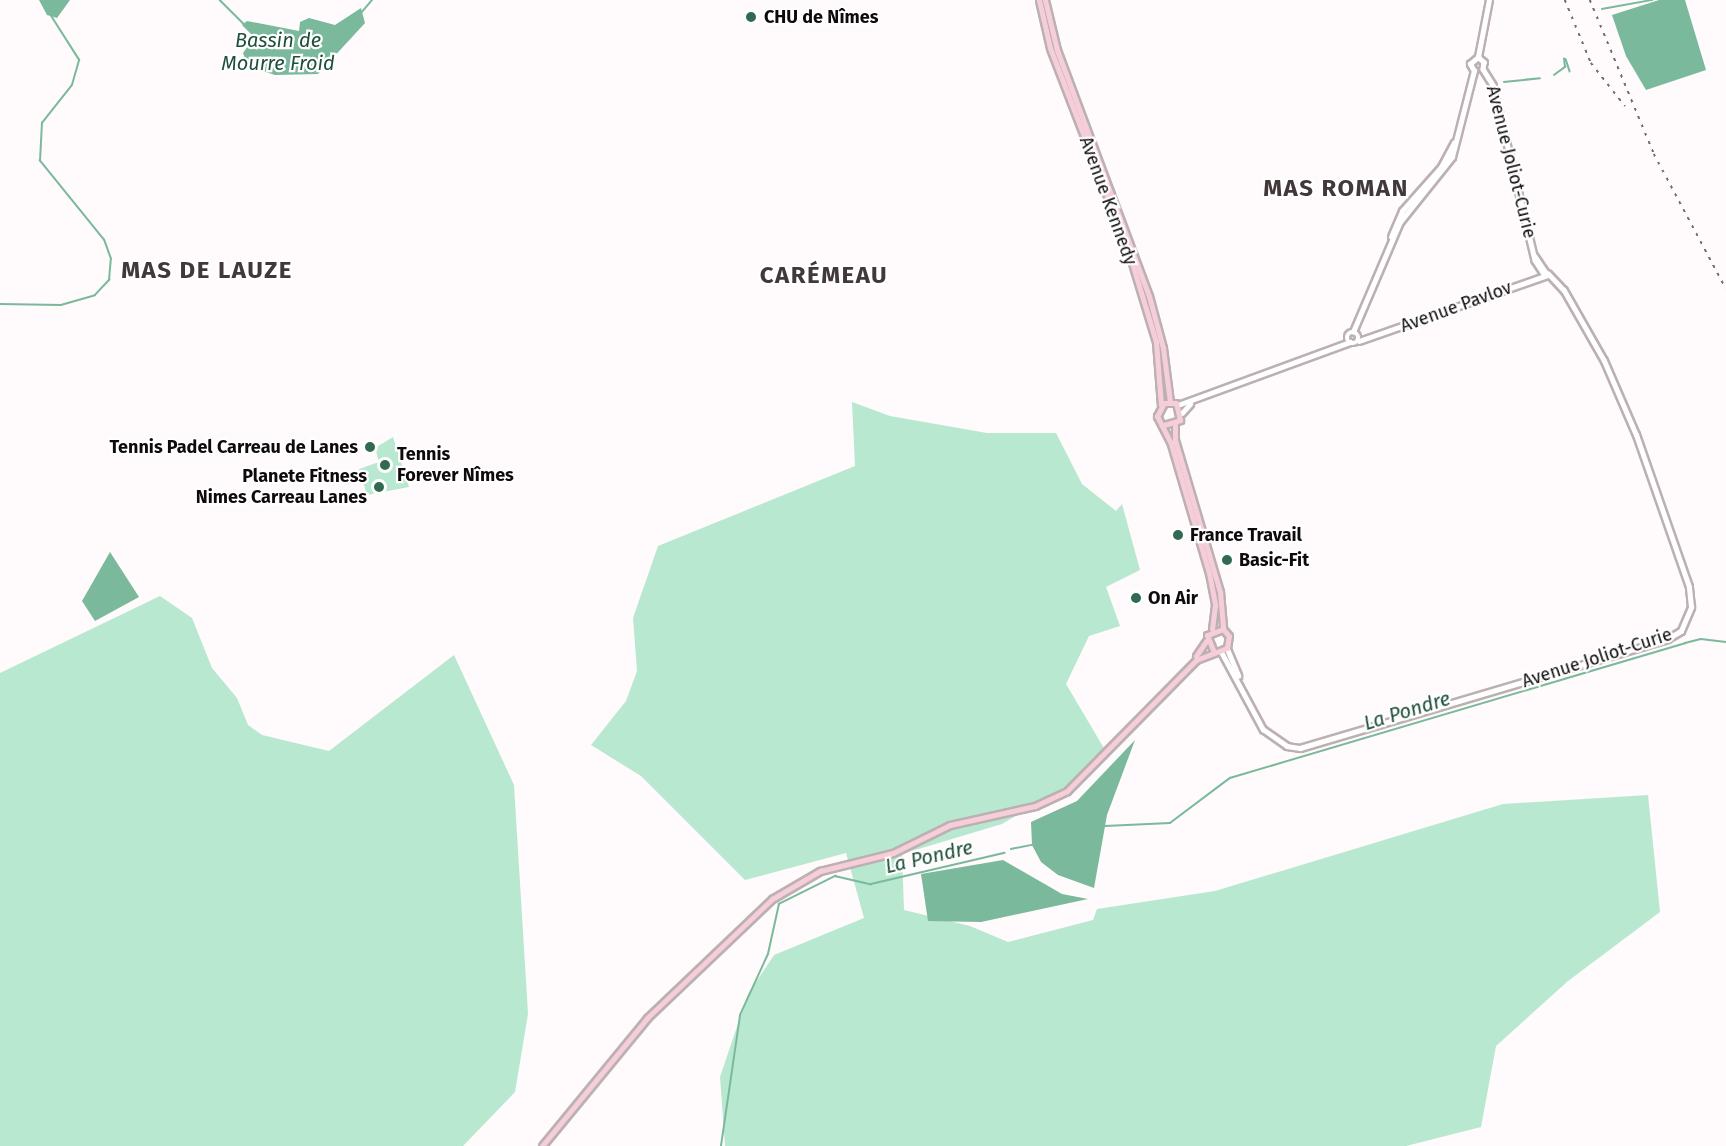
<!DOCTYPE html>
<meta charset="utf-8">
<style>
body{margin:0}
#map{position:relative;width:1726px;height:1146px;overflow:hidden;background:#fffafb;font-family:"Fira Sans",sans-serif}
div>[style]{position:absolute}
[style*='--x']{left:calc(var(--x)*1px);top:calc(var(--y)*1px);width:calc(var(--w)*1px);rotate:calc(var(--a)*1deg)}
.green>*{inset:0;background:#b8e8cf}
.water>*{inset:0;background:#7ab99b}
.stream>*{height:1.5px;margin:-0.75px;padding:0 0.75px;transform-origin:0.75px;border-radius:0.75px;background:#7ab99b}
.roads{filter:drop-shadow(2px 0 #bcb0b2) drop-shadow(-2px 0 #bcb0b2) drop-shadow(0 2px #bcb0b2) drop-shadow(0 -2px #bcb0b2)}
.tertiary>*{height:4.5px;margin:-2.25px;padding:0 2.25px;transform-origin:2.25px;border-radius:2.25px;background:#fff}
.tertiary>.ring{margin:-2.25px;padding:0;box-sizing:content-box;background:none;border:4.5px solid #fff;border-radius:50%}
.secondary>*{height:5px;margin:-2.5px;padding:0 2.5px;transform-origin:2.5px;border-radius:2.5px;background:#f6ceda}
.rail>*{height:1.5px;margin-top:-0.75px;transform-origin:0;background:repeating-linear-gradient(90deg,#736f70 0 3px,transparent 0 9px)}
.dots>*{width:16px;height:16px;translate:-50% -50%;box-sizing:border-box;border:3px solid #fff;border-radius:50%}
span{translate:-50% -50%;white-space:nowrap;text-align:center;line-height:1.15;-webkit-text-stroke:4.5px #fff;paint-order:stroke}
.poi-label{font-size:18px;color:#0f0b0c;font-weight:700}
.left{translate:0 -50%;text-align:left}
.right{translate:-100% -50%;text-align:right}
.street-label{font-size:18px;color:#0f0b0c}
.water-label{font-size:20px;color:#1e4f3a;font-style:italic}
.district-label{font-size:24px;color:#42383a;font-weight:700;letter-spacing:1.5px}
</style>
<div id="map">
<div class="green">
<div style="clip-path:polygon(852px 402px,890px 416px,987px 433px,1056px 433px,1082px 484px,1116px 511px,1122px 504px,1140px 570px,1106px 587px,1120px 626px,1089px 636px,1066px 684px,1108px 755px,1080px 778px,1002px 824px,902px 854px,904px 910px,970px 926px,1008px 942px,1093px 920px,1097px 909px,1215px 891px,1503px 804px,1648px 795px,1660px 912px,1568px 981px,1496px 1046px,1481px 1127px,1406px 1146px,725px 1146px,720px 1077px,748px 994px,774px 955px,864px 918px,846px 853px,745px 880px,641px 776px,591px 745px,626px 701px,637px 671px,633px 618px,658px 546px,855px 466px)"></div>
<div style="clip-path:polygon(393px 437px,409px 487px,367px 495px,359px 469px,379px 462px,375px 448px)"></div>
<div style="clip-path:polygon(160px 596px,192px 618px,212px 668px,237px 698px,248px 725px,262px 735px,329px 751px,454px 655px,514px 785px,528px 1014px,515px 1092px,463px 1146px,0 1146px,0 673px)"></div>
</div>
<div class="water">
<div style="clip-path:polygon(39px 0,70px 0,57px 18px,47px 15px)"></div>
<div style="clip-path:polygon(1659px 0,1685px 0,1706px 70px,1646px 90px,1626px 56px,1612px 15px)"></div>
<div style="clip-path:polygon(361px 8px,365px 23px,318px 74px,275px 75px,248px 66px,243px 53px,254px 37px,242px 25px,247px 21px,299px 31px,300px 22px,309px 18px,335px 25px)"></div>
<div style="clip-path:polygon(110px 552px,139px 597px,95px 621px,82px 601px)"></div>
<div style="clip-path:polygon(1135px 740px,1107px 815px,1094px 888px,1058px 875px,1041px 862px,1032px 845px,1031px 822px,1077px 801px)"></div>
<div style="clip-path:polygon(1003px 860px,1062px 894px,1088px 899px,981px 922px,928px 921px,921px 874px)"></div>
</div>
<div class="stream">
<div style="--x:220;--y:0;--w:35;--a:45"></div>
<div style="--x:1602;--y:9;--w:51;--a:-10.2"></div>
<div style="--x:362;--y:12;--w:16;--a:-50"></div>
<div style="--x:1566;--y:59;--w:13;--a:72"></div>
<div style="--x:1554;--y:75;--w:14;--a:-36"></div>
<div style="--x:1565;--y:67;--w:8;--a:-97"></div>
<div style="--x:1504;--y:82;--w:36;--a:-6"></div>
<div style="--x:0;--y:304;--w:61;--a:0.9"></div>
<div style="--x:61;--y:305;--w:35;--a:-16"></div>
<div style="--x:95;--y:295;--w:21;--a:-47"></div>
<div style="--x:109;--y:280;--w:21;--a:-85"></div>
<div style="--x:111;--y:259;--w:20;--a:-110"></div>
<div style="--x:104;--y:240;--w:102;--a:-129"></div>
<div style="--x:40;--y:161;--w:38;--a:-87"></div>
<div style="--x:42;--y:123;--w:48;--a:-51.7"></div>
<div style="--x:72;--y:85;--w:26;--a:-74"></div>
<div style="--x:79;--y:60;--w:52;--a:-122.5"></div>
<div style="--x:1105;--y:826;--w:65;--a:-2.6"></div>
<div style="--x:1170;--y:823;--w:75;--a:-36.9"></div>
<div style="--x:1230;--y:778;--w:475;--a:-16.5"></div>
<div style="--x:1685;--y:643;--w:16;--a:-14"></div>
<div style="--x:1701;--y:639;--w:25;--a:7"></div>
<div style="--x:1011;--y:849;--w:21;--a:-11"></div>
<div style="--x:721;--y:1146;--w:132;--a:-81.7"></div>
<div style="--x:740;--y:1015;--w:67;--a:-65.3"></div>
<div style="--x:768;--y:954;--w:51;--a:-77.6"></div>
<div style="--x:779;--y:904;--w:63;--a:-26.6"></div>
<div style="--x:835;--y:876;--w:37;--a:13"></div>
<div style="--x:871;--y:884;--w:137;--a:-13.1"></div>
</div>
<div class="roads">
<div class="tertiary">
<div style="--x:1478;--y:57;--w:58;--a:-79.1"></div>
<div style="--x:1478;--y:57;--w:8;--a:40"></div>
<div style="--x:1484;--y:62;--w:7;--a:98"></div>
<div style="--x:1483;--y:69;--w:19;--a:58"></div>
<div style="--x:1493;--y:85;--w:180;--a:76.5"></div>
<div style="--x:1535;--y:260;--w:17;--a:57"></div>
<div style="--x:1474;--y:71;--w:8;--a:-120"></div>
<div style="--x:1470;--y:64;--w:11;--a:-41"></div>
<div style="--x:1391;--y:237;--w:28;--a:-67"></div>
<div style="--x:1402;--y:211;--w:59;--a:-48.4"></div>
<div style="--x:1441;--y:167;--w:27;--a:-62"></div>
<div style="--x:1353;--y:332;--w:120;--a:-66.9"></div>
<div style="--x:1400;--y:222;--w:83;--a:-51.3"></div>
<div style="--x:1452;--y:157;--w:89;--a:-75.7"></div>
<div class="ring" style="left:1347px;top:332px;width:7.5px;height:7.5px"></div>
<div style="--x:1359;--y:341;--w:199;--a:-19.3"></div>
<div style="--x:1547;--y:275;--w:22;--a:-124"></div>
<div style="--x:1178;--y:405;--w:183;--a:-20.1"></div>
<div style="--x:1182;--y:413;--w:12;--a:-48"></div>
<div style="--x:1227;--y:648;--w:30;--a:67"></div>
<div style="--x:1221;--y:651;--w:89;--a:61.7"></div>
<div style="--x:1263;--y:729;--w:29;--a:35"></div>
<div style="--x:1287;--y:746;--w:13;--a:9"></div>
<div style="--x:1300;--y:748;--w:383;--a:-16.5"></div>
<div style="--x:1667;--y:639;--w:16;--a:-30"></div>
<div style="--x:1681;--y:631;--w:26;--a:-67"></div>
<div style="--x:1691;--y:607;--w:20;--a:-96"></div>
<div style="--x:1689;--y:587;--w:161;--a:-109.2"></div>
<div style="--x:1636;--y:435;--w:81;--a:-113.4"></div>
<div style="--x:1604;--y:361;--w:81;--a:-119.7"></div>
<div style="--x:1564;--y:291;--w:23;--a:-133"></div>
</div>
<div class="secondary">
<div style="--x:1039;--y:0;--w:49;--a:77.1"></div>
<div style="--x:1050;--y:48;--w:220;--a:68.9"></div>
<div style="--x:1129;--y:253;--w:93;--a:73.1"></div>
<div style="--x:1156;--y:342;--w:63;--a:85.5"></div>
<div style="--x:1045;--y:0;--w:51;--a:76.5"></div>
<div style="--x:1057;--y:50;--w:263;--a:69.5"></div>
<div style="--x:1149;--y:296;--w:54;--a:74.9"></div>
<div style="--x:1163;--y:348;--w:54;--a:82.6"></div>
<div style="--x:1164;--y:425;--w:17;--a:-17"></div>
<div style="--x:1180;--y:420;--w:17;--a:-103"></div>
<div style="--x:1176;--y:403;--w:12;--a:180"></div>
<div style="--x:1164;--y:403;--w:15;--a:118"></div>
<div style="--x:1157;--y:416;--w:31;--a:63"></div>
<div style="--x:1171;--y:444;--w:134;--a:73.6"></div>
<div style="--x:1209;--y:573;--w:33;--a:79"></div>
<div style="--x:1215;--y:605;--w:24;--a:97"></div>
<div style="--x:1175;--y:425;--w:15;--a:90"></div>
<div style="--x:1175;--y:440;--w:159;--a:73.5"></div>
<div style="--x:1220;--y:592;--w:37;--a:85"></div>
<div style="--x:1196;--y:656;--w:18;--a:-56"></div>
<div style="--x:542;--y:1146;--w:166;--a:-50.6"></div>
<div style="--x:647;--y:1018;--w:173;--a:-43.6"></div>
<div style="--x:772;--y:899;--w:56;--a:-30.3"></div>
<div style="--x:820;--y:871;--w:75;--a:-13.9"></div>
<div style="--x:893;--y:853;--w:64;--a:-26.2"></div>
<div style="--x:950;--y:825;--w:87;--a:-12.6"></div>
<div style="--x:1035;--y:806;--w:35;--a:-25"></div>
<div style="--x:1067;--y:791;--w:184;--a:-45.4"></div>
<div style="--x:1196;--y:660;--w:33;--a:-21"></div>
<div style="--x:1227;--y:648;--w:12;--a:-81"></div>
<div style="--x:1229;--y:636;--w:9;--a:-131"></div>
<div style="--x:1223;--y:629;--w:17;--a:159"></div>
<div style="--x:1207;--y:635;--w:16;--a:68"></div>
</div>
</div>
<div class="rail">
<div style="--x:1565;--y:0;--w:68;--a:67.6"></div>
<div style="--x:1591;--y:63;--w:55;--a:51.7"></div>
<div style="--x:1590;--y:0;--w:167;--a:67.4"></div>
<div style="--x:1654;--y:154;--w:153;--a:61.9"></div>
</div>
<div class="dots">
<div style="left:751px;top:17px;background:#316951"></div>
<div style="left:370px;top:447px;background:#316951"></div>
<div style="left:385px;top:465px;background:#316951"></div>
<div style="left:379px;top:487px;background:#316951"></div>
<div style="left:1178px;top:535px;background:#316951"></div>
<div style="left:1227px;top:560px;background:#316951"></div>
<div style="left:1136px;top:598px;background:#316951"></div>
</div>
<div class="poi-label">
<span class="left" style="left:764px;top:17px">CHU de Nîmes</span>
<span class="right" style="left:358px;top:447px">Tennis Padel Carreau de Lanes</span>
<span class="left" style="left:397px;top:465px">Tennis<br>Forever Nîmes</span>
<span class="right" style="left:367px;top:487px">Planete Fitness<br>Nimes Carreau Lanes</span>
<span class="left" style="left:1190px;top:535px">France Travail</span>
<span class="left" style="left:1239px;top:560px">Basic-Fit</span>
<span class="left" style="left:1148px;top:598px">On Air</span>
</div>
<div class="street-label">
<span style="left:1511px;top:162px;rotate:76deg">Avenue Joliot-Curie</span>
<span style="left:1108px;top:201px;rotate:70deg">Avenue Kennedy</span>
<span style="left:1456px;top:307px;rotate:-20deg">Avenue Pavlov</span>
<span style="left:1597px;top:658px;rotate:-18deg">Avenue Joliot-Curie</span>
</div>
<div class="water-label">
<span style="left:278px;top:52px">Bassin de<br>Mourre Froid</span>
<span style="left:1407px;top:711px;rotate:-17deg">La Pondre</span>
<span style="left:929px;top:857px;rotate:-13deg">La Pondre</span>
</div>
<div class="district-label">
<span style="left:1336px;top:189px">MAS ROMAN</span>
<span style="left:207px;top:271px">MAS DE LAUZE</span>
<span style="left:824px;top:276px">CARÉMEAU</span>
</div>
</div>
